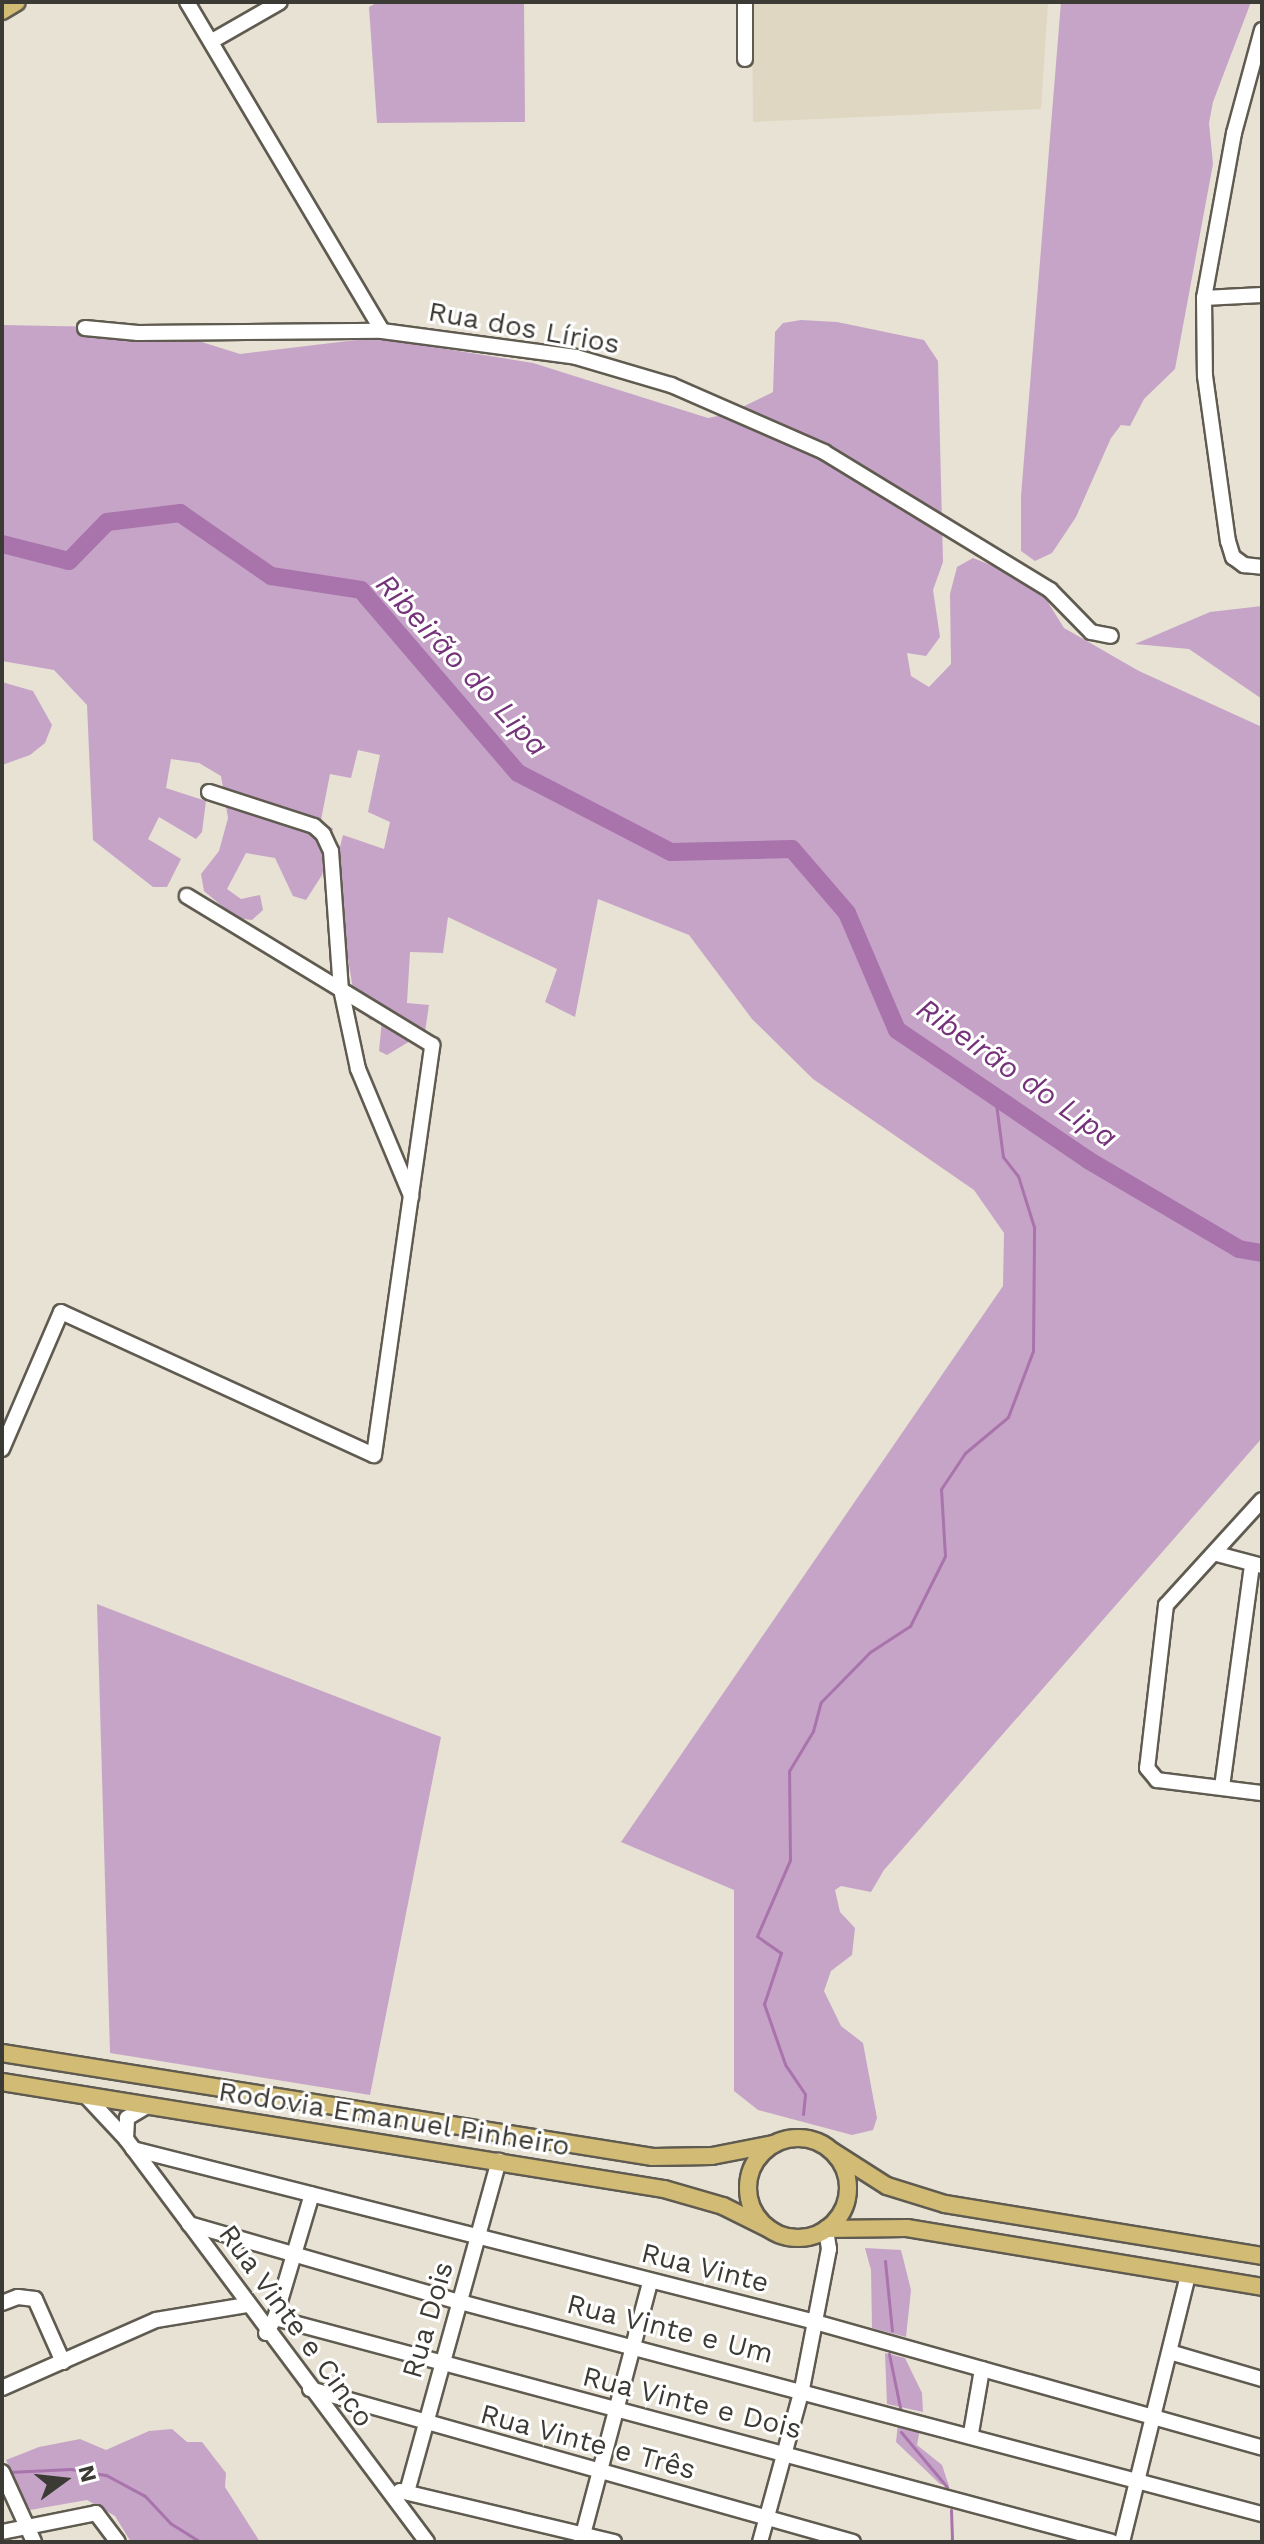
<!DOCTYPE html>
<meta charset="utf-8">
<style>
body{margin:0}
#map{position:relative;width:1264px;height:2544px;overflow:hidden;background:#e7e2d4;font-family:"Work Sans",sans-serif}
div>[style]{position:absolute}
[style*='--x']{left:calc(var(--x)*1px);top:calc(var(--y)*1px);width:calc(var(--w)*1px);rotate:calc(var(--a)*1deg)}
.built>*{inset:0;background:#dfd7c2}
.green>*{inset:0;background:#c6a4c7}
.stream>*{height:3px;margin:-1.5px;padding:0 1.5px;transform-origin:1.5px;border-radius:1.5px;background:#a973ac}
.river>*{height:18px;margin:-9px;padding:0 9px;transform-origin:9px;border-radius:9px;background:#a973ac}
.roads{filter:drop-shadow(2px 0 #605b50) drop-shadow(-2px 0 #605b50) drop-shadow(0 2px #605b50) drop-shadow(0 -2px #605b50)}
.minor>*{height:14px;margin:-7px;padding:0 7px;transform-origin:7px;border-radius:7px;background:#fff}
.major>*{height:16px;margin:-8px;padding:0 8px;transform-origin:8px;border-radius:8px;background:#d2bc75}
.major>.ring{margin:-8px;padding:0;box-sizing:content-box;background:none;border:16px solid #d2bc75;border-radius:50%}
span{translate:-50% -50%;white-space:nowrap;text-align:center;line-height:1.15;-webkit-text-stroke:6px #fff;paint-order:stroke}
.street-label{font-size:28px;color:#3c3a34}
.water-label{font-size:30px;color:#743279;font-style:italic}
.frame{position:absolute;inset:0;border:4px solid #3c3a34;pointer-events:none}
.north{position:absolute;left:24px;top:2440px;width:80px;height:80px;-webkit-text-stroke:6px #fff;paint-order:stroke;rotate:75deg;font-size:22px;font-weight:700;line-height:32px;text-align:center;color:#3c3a34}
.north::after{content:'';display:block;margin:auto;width:28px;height:36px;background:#3c3a34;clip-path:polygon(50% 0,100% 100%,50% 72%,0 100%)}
</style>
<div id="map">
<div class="built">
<div style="clip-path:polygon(752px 2px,1048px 2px,1041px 109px,753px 122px)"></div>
</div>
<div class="green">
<div style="clip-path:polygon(378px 2px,524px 2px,525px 122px,377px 123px,369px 7px)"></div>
<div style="clip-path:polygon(1061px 2px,1251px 2px,1213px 102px,1209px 123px,1213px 164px,1175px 369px,1144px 399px,1130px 426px,1121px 425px,1111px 438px,1076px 517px,1052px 553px,1035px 561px,1021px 551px,1021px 496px)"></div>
<div style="clip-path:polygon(801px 320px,837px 322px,924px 340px,938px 361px,943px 562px,933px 590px,940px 637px,926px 656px,907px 653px,911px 676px,929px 687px,951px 664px,950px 594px,957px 567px,973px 558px,1036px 583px,1064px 628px,1139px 671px,1262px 727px,1262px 1438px,884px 1870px,871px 1892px,841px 1886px,835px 1890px,840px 1912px,855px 1928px,852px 1955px,831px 1971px,824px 1991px,841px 2026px,863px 2043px,877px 2118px,873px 2130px,852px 2135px,758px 2110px,734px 2091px,734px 1890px,621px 1842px,1003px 1286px,1004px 1233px,974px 1190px,813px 1079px,752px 1019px,689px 935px,598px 899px,575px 1017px,545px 1002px,557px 969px,448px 917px,443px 953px,410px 952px,407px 1003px,429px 1005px,425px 1032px,387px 1055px,379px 1051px,382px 1020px,370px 1020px,355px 1002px,334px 871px,343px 835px,384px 849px,390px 822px,368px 812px,380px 755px,358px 750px,351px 778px,330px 774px,320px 825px,333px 828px,322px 875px,306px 900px,293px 896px,275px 858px,246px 853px,227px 889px,241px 899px,260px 895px,263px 910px,252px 920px,236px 918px,204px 891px,201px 874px,219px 851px,228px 818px,221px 776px,199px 763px,171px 759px,166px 788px,206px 801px,202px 832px,196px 839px,159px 817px,148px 839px,181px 859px,167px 887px,153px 887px,93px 840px,87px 705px,54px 670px,2px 661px,2px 325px,157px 328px,240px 354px,365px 339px,403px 342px,533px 363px,708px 418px,728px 414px,773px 392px,775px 332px,783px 323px)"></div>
<div style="clip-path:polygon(1262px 606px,1262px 699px,1189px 649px,1135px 644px,1210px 612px)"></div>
<div style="clip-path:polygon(2px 682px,33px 691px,52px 725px,45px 743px,30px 755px,2px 765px)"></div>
<div style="clip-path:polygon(97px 1604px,441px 1737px,370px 2095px,110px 2053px)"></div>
<div style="clip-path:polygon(865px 2248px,901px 2250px,911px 2290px,906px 2337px,872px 2328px,871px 2270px)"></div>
<div style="clip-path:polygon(885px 2353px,905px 2358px,922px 2393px,923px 2412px,887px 2404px)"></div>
<div style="clip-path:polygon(898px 2423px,920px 2429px,917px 2445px,942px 2465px,949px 2486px,940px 2484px,896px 2442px)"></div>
<div style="clip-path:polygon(172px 2429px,187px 2442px,202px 2442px,226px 2473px,225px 2487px,260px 2542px,131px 2542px,115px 2516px,87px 2500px,30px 2510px,6px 2460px,39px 2447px,80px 2439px,106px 2450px,149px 2431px)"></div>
</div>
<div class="stream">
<div style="--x:803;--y:2114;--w:20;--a:-84"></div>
<div style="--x:805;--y:2094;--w:36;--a:-124"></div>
<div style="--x:785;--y:2064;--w:64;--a:-109.3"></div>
<div style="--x:764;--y:2004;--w:54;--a:-71.6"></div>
<div style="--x:781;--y:1953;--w:29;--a:-145"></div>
<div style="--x:757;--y:1936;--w:83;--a:-66.5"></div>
<div style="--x:790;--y:1860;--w:89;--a:-90.6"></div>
<div style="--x:789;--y:1771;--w:47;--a:-59"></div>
<div style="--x:813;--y:1731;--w:30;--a:-75"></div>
<div style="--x:821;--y:1702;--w:70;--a:-45.6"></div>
<div style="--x:870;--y:1652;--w:48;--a:-33"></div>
<div style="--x:910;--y:1626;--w:78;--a:-63.4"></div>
<div style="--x:945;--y:1556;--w:67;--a:-93.4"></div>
<div style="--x:941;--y:1489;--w:43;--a:-56.3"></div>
<div style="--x:965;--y:1453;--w:56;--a:-39.9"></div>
<div style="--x:1008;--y:1417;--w:71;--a:-69.3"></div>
<div style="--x:1033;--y:1351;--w:124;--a:-89.5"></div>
<div style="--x:1034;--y:1227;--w:53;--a:-107.4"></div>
<div style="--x:1018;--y:1176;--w:24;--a:-128"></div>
<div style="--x:1003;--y:1157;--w:62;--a:-97.5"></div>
<div style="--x:885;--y:2261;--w:70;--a:84.3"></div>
<div style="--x:889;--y:2354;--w:59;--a:78.3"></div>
<div style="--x:901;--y:2432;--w:72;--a:50.1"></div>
<div style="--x:9;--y:2472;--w:62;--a:-2.8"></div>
<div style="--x:71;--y:2469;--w:36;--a:10"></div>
<div style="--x:106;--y:2475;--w:44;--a:28.3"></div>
<div style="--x:145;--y:2496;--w:37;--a:47"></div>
<div style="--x:170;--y:2523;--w:36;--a:32"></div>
<div style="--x:951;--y:2510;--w:32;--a:88"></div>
</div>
<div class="river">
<div style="--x:2;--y:544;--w:69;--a:14.2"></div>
<div style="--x:69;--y:561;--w:54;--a:-45.7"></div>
<div style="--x:107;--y:522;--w:74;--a:-7"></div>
<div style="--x:180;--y:513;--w:111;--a:34.7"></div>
<div style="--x:271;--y:576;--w:91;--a:8.8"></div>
<div style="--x:361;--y:590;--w:241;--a:49.4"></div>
<div style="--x:518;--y:773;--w:172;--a:27.3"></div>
<div style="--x:671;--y:852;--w:121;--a:-1.4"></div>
<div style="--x:792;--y:849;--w:84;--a:49.3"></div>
<div style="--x:847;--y:913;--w:127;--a:66.9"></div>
<div style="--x:897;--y:1030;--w:231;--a:34.2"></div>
<div style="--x:1088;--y:1160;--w:175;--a:30.5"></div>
<div style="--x:1239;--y:1249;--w:23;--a:10"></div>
</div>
<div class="roads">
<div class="minor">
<div style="--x:187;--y:2;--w:382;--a:59.3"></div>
<div style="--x:745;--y:2;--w:57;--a:90"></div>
<div style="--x:1262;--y:30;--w:107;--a:105.2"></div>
<div style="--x:1234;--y:133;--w:168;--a:100.3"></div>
<div style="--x:1204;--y:298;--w:78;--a:89.3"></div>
<div style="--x:1205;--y:376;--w:167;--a:82.1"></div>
<div style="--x:1228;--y:541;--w:17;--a:73"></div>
<div style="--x:1233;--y:557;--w:14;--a:36"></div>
<div style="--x:1244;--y:565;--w:18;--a:6"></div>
<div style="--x:212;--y:41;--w:78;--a:-29.8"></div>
<div style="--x:1204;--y:298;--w:58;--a:-3"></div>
<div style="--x:85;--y:328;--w:53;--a:5.4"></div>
<div style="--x:138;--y:333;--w:244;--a:-0.5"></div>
<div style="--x:382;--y:331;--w:196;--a:7.6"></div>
<div style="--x:576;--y:357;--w:99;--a:16.4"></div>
<div style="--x:671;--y:385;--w:167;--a:23.6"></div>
<div style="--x:824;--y:452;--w:265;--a:31.4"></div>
<div style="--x:1050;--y:590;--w:59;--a:45.7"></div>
<div style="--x:1091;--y:632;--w:20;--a:11"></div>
<div style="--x:209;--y:792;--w:110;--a:17.9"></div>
<div style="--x:314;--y:826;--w:12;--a:42"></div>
<div style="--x:323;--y:834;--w:19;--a:65"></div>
<div style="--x:331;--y:851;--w:138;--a:85.9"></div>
<div style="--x:341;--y:989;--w:82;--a:78"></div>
<div style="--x:358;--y:1069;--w:138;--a:67.3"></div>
<div style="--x:2;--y:1449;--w:149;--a:-66.7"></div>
<div style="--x:61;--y:1312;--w:344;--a:24.6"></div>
<div style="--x:374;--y:1455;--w:414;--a:-81.9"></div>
<div style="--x:432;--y:1045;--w:287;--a:-148.7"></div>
<div style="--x:1262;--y:1500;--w:142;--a:132.4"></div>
<div style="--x:1166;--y:1605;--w:164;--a:96.6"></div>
<div style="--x:1147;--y:1768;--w:16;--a:50"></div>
<div style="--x:1157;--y:1780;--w:106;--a:7.1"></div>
<div style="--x:1217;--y:1554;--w:47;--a:14.9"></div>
<div style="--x:1222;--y:1787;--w:224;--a:-82.3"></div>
<div style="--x:85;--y:2095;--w:60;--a:47"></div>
<div style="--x:126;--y:2139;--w:503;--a:53.24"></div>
<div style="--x:126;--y:2139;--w:21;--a:-87"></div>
<div style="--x:127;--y:2118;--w:23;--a:-31"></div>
<div style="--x:133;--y:2149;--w:704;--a:14.23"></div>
<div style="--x:815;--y:2322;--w:464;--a:15.7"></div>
<div style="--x:189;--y:2224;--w:282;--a:16.1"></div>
<div style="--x:460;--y:2302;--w:830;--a:14.81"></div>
<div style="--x:2;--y:2303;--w:17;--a:-21"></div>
<div style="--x:18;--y:2297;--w:17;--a:7"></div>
<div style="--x:35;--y:2299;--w:69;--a:66"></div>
<div style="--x:275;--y:2318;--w:129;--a:-73.4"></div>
<div style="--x:266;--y:2333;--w:17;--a:-59"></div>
<div style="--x:275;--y:2318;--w:866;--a:14.98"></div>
<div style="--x:1173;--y:2353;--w:93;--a:16.3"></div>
<div style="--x:2;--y:2388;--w:168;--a:-23.8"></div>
<div style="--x:156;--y:2320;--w:92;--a:-9.4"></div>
<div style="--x:310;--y:2389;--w:564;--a:15.74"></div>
<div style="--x:971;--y:2433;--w:65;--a:-80.2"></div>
<div style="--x:2;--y:2472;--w:77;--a:65.4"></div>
<div style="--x:400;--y:2491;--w:220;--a:13.4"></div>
<div style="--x:407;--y:2492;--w:344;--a:-74.5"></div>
<div style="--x:2;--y:2532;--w:96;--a:-11.4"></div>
<div style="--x:96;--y:2513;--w:36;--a:53"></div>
<div style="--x:581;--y:2542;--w:269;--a:-75.1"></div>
<div style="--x:760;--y:2542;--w:159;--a:-74.6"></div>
<div style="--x:802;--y:2389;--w:143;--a:-79.1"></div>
<div style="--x:829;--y:2249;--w:20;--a:-99"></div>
<div style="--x:1122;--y:2542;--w:275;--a:-76.1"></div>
</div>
<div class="major">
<div style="--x:2;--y:11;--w:17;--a:-31"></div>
<div style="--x:2;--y:2053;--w:659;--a:9.08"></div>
<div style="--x:653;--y:2157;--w:59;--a:-1"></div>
<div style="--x:712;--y:2156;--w:62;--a:-11.1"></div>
<div style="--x:2;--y:2082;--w:671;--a:9.18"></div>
<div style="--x:664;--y:2189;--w:61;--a:16.1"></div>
<div style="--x:723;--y:2206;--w:54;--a:26.6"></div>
<div class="ring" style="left:748px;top:2138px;width:84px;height:84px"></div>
<div style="--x:832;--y:2151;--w:65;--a:32.5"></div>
<div style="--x:887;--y:2186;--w:61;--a:17.2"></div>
<div style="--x:945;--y:2204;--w:321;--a:9.3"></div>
<div style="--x:826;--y:2229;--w:81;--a:-0.7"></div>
<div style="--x:907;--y:2228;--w:360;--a:9.4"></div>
</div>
</div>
<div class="street-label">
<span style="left:524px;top:328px;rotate:10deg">Rua dos Lírios</span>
<span style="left:394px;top:2119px;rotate:9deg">Rodovia Emanuel Pinheiro</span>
<span style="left:705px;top:2268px;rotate:14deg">Rua Vinte</span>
<span style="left:428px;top:2320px;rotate:-74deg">Rua Dois</span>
<span style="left:296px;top:2326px;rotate:54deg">Rua Vinte e Cinco</span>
<span style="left:670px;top:2329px;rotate:14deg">Rua Vinte e Um</span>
<span style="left:692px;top:2403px;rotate:14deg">Rua Vinte e Dois</span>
<span style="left:588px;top:2442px;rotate:15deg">Rua Vinte e Três</span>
</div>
<div class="water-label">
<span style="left:462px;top:665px;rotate:47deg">Ribeirão do Lipa</span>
<span style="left:1017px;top:1073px;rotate:35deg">Ribeirão do Lipa</span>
</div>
<div class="frame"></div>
<div class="north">N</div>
</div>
